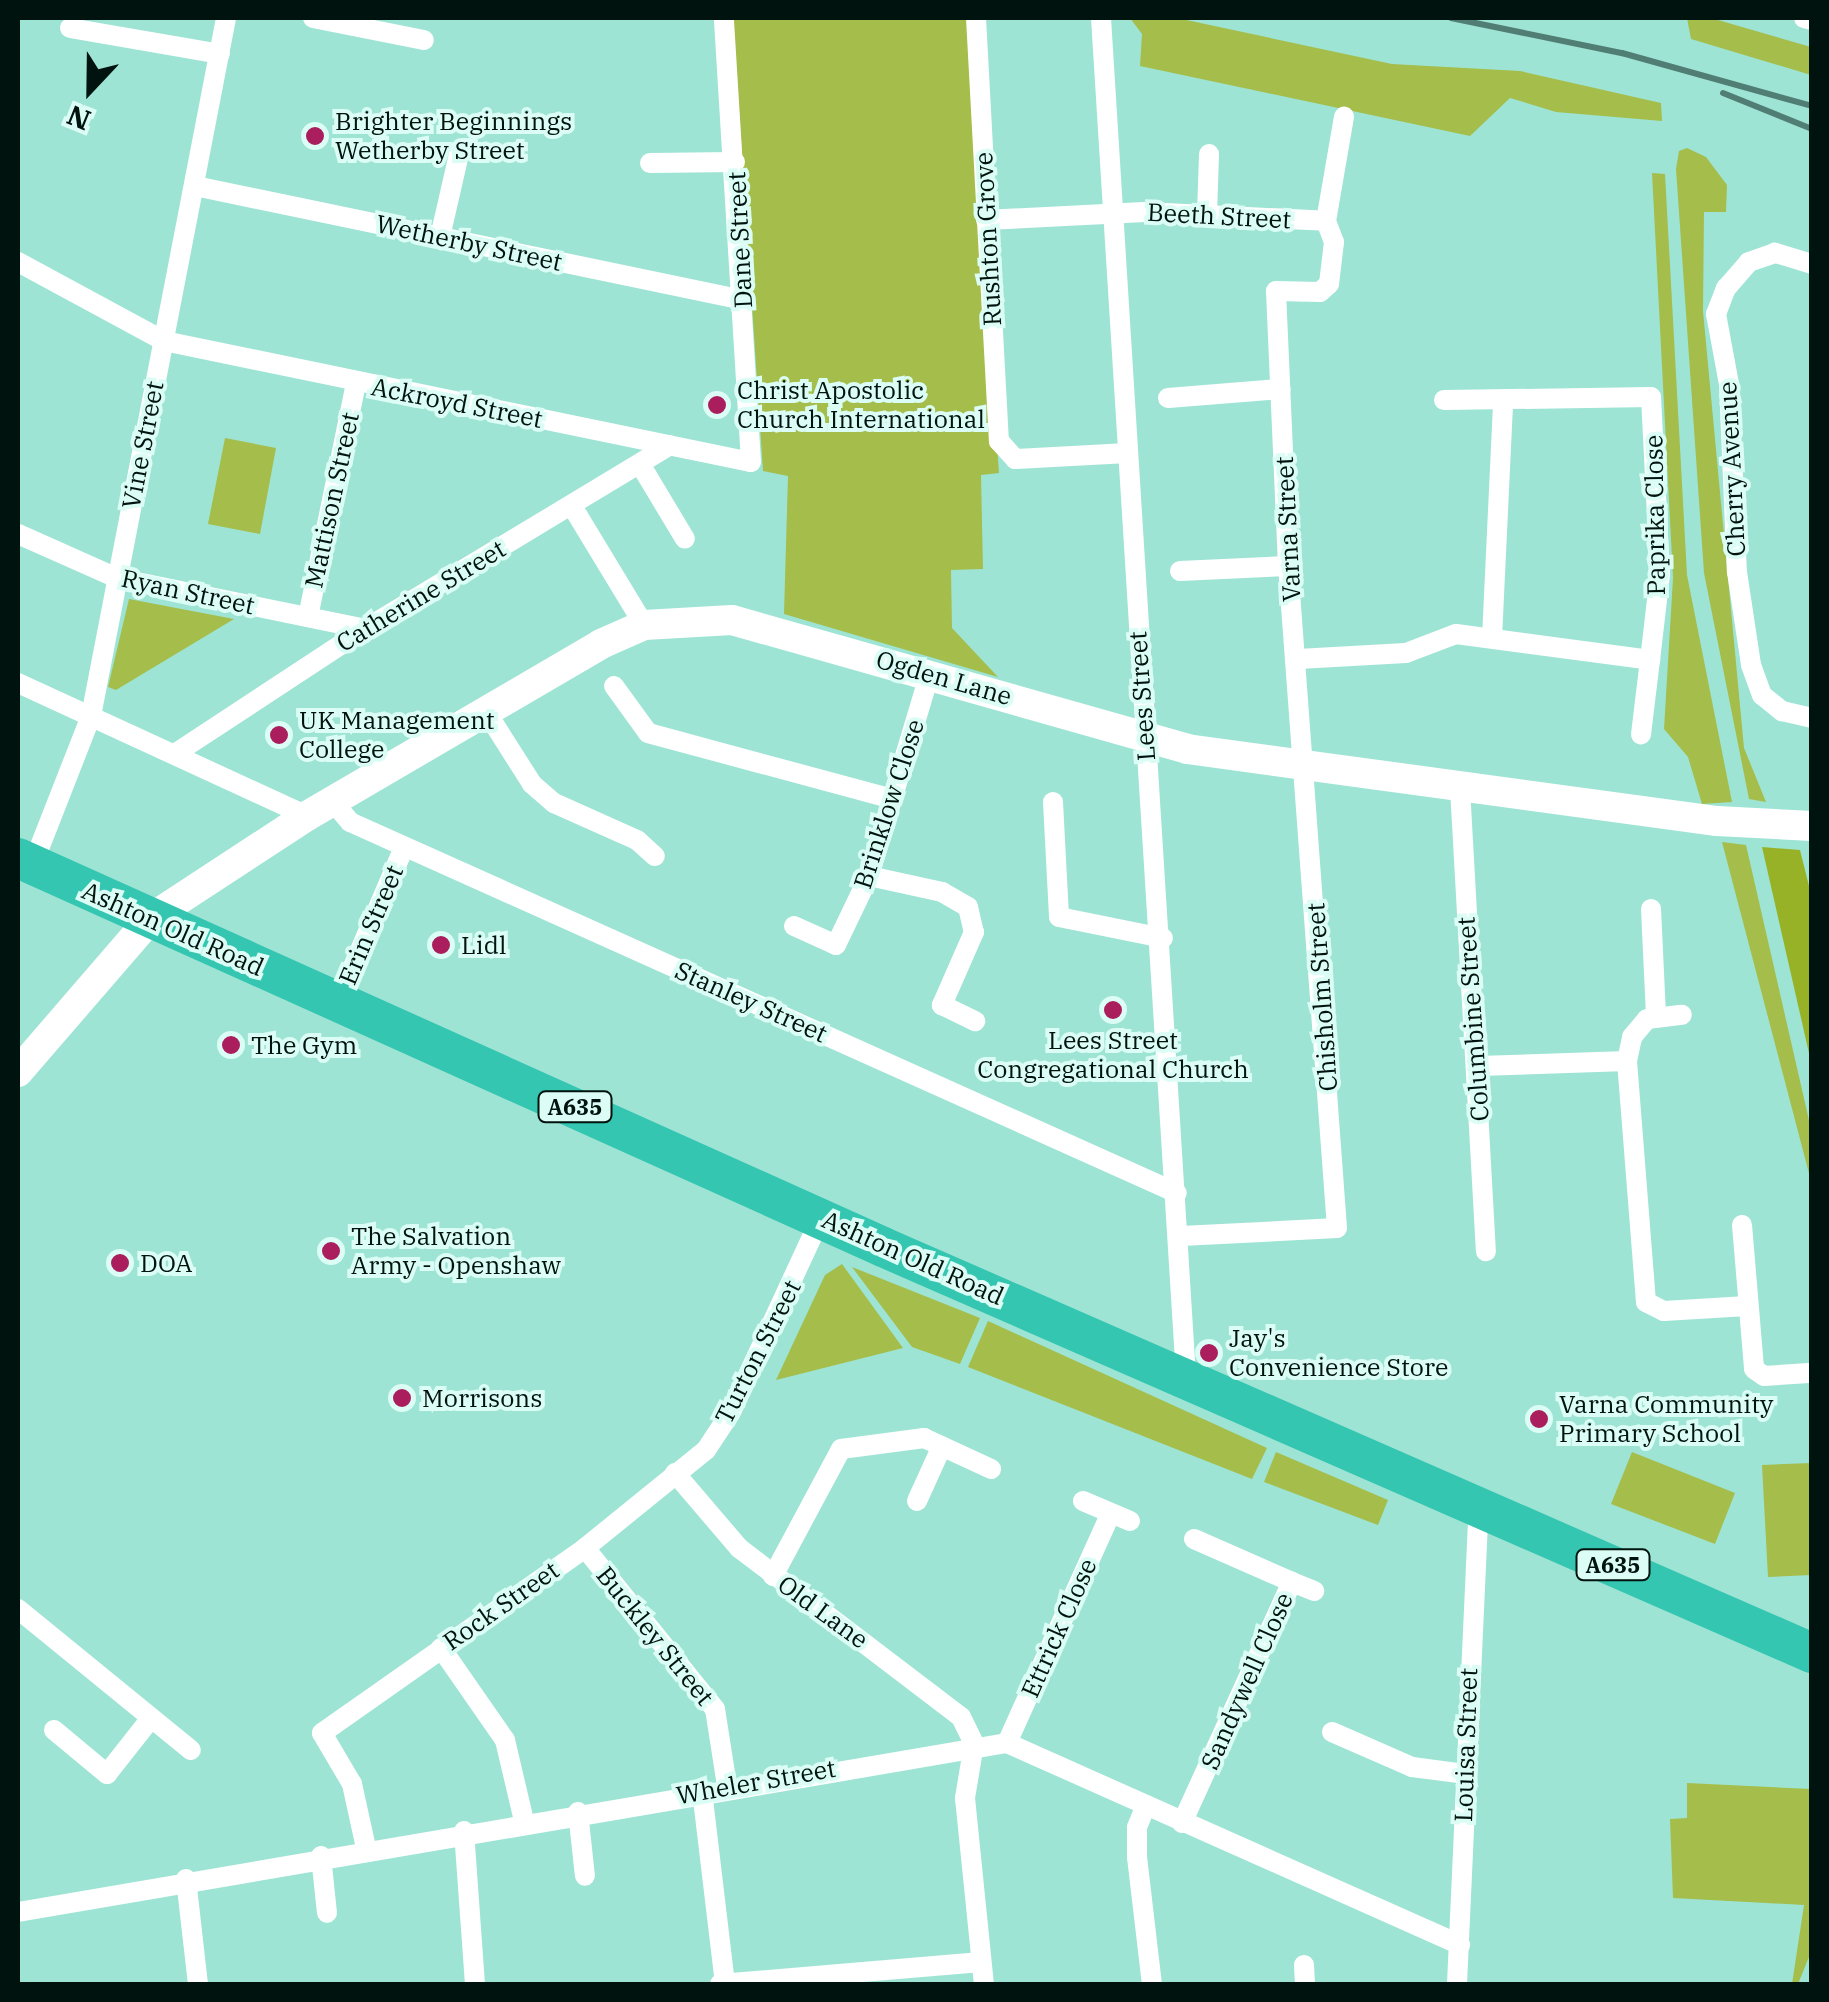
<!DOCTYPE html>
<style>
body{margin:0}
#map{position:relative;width:1829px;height:2002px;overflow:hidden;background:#9ee4d5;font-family:"IBM Plex Serif",serif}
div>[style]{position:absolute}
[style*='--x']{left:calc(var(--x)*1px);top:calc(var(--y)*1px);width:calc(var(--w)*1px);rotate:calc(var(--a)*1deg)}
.green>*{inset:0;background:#a5bd4a}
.forest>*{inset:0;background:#98b228}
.street>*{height:20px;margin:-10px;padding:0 10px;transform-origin:10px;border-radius:10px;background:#fff}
.secondary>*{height:30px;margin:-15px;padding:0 15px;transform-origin:15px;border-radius:15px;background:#fff}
.highway>*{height:40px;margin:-20px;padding:0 20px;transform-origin:20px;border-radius:20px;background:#34c6b0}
.rail>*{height:6px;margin:-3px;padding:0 3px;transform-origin:3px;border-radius:3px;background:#517e74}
.dots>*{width:28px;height:28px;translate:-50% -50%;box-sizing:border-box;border:5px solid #dbfdf5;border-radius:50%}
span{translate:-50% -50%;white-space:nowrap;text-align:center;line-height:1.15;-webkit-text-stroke:8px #dbfdf5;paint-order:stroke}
.shield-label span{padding:2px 8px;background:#dbfdf5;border:2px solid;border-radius:8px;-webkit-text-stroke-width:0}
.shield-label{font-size:22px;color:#00130e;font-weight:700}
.poi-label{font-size:25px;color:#00130e}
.left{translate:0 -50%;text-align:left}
.street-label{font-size:25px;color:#00130e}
.frame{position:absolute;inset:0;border:20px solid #00130e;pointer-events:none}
.north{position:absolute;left:40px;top:40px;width:100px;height:100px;-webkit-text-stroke:8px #dbfdf5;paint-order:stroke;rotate:202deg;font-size:28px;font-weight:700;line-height:40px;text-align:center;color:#00130e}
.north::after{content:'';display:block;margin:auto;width:35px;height:45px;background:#00130e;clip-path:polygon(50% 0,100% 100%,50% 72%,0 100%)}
</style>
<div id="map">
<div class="green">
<div style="clip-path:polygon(733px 18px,967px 18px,999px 473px,981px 475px,983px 569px,951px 570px,952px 628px,998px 677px,784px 614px,788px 476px,763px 471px)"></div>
<div style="clip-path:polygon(1130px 18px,1177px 18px,1392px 64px,1520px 71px,1661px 103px,1662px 121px,1556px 112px,1510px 98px,1470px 136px,1140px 66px,1142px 34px)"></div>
<div style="clip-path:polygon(1687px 18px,1711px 18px,1811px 47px,1811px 75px,1691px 39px)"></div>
<div style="clip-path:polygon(1687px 148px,1706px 157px,1727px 185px,1726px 212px,1704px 212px,1703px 311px,1744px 748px,1766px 802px,1749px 799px,1704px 573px,1676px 169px,1679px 151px)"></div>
<div style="clip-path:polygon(1652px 173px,1665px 174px,1687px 575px,1732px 802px,1702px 804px,1688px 757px,1664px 729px,1673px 578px)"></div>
<div style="clip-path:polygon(225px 438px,276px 448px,260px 534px,208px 524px)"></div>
<div style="clip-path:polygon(129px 599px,234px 619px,116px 690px,108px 687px)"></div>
<div style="clip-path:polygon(1722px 842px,1746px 845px,1811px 1129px,1811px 1181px)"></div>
<div style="clip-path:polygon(842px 1264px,903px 1348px,776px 1380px,825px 1275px)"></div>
<div style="clip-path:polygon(852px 1267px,980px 1318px,960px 1364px,912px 1347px)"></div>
<div style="clip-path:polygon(988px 1321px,1267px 1448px,1252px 1479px,968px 1367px)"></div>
<div style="clip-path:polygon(1276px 1452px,1388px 1500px,1378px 1525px,1264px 1482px)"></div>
<div style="clip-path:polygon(1632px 1452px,1735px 1493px,1715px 1544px,1611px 1504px)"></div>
<div style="clip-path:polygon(1811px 1463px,1811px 1575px,1768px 1577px,1762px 1465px)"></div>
<div style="clip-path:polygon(1687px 1783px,1811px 1789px,1811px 1952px,1798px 1984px,1792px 1984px,1804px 1905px,1673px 1898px,1670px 1819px,1687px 1818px)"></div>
</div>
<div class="forest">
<div style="clip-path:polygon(1762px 847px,1800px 850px,1811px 894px,1811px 1062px)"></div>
</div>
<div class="street">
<div style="--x:313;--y:18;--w:113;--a:11.2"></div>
<div style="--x:976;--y:18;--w:424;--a:86.9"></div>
<div style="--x:999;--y:441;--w:24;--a:48"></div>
<div style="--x:1015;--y:459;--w:113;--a:-3"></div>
<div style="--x:1101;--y:18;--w:1360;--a:86.42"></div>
<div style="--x:1804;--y:18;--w:8;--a:14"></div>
<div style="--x:70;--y:28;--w:152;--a:9.8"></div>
<div style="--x:650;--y:163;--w:85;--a:-0.7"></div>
<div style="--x:195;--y:186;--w:560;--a:11.75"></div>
<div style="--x:1207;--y:215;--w:61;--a:-88.1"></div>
<div style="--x:986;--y:220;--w:159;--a:-2.9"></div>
<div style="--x:1145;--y:212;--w:181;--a:2.8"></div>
<div style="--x:440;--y:237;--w:89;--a:-77.1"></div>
<div style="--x:18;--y:262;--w:166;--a:28.4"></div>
<div style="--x:164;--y:341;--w:599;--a:11.65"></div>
<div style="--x:751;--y:462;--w:445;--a:-93.5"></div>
<div style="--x:1812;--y:264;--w:39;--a:-163"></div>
<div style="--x:1775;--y:253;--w:28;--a:161"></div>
<div style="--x:1749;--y:262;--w:35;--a:131"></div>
<div style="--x:1726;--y:288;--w:28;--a:111"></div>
<div style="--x:1716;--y:314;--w:71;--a:79.5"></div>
<div style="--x:1729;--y:384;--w:188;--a:87.6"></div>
<div style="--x:1737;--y:572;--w:94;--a:81.4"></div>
<div style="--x:1751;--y:665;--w:32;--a:70"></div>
<div style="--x:1762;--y:695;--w:26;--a:39"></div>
<div style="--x:1782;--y:711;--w:31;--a:13"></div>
<div style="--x:1168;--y:398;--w:113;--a:-4.6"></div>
<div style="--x:1444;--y:400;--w:207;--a:-0.8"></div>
<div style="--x:1651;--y:397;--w:177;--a:87.1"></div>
<div style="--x:1660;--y:574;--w:87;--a:96.6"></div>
<div style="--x:640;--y:464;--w:87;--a:59"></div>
<div style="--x:572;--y:506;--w:139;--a:58.8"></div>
<div style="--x:18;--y:534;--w:108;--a:24"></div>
<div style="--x:117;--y:578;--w:253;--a:11.6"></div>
<div style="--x:1180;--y:571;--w:108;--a:-2.7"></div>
<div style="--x:308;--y:617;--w:239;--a:-78.4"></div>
<div style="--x:1492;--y:638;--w:237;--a:-87.3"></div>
<div style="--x:1298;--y:659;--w:108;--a:-3.2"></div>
<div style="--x:1406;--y:653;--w:53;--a:-20.8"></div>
<div style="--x:1456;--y:634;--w:196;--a:7.6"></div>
<div style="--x:1650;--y:660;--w:75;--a:96.9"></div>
<div style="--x:18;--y:683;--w:318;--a:24.7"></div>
<div style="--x:614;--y:686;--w:58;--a:54.1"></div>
<div style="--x:648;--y:733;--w:254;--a:15.1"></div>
<div style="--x:487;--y:713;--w:84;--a:57.6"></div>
<div style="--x:532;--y:784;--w:29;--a:41"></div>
<div style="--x:554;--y:803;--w:91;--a:24"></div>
<div style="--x:637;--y:840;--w:24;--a:42"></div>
<div style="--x:176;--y:753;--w:226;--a:-33.3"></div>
<div style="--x:365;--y:629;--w:356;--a:-31.1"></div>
<div style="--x:1460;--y:788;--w:464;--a:86.8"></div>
<div style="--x:332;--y:801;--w:28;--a:49"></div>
<div style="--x:350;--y:822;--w:906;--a:24.16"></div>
<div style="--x:1053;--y:802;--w:115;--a:87"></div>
<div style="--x:1059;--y:917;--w:106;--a:11.4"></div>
<div style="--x:33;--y:864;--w:159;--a:-68.6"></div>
<div style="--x:91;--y:716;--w:711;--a:-79.05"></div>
<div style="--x:869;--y:876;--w:75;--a:12.4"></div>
<div style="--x:942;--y:892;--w:30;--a:30"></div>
<div style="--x:968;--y:907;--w:26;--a:77"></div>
<div style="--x:974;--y:932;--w:80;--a:113.7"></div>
<div style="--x:942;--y:1005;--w:37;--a:26"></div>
<div style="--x:1651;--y:909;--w:106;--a:87.3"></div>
<div style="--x:794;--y:926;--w:46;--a:24.3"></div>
<div style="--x:836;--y:945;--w:76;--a:-64.4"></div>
<div style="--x:869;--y:876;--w:212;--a:-73.3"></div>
<div style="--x:338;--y:1002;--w:168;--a:-66.9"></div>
<div style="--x:1627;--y:1061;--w:25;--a:-78"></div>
<div style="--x:1632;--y:1037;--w:23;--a:-50"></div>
<div style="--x:1647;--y:1019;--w:35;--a:-7"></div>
<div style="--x:1479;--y:1066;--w:148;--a:-1.9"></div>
<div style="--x:1627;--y:1061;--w:242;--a:85.5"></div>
<div style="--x:1646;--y:1302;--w:20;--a:27"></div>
<div style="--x:1664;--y:1311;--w:83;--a:-3.4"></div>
<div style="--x:1742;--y:1225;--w:144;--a:85.2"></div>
<div style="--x:1754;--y:1369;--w:12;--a:35"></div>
<div style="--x:1764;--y:1376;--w:45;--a:-3.8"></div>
<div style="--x:1181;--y:1236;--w:156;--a:-2.9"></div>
<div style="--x:1337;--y:1228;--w:664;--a:-94.23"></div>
<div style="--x:1288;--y:566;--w:275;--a:-92.5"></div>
<div style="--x:1276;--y:291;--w:44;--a:1.3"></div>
<div style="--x:1320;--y:292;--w:12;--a:-42"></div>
<div style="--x:1329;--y:284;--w:42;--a:-83.2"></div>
<div style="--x:1334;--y:242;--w:22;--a:-111"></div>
<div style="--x:1326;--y:221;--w:106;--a:-80.2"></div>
<div style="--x:675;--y:1473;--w:99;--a:49.5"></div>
<div style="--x:739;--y:1548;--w:279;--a:37.3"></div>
<div style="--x:961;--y:1717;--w:30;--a:64"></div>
<div style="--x:974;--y:1744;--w:55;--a:99.5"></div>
<div style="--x:965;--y:1798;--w:187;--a:84.2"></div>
<div style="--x:917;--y:1501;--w:60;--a:-65.6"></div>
<div style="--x:1083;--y:1501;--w:51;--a:23.1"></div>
<div style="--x:585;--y:1548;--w:207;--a:51.1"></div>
<div style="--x:715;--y:1709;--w:78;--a:81.1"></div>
<div style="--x:773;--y:1576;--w:144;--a:-61.8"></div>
<div style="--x:841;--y:1449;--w:84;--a:-7.5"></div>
<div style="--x:924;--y:1438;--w:74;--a:24.8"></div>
<div style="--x:1292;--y:1582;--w:24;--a:22"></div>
<div style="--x:18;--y:1609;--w:223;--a:39.2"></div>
<div style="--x:441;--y:1648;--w:112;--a:55.2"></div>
<div style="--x:505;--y:1740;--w:83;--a:76.8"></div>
<div style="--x:54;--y:1730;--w:69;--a:39.7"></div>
<div style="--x:107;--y:1774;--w:71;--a:-51.8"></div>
<div style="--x:1332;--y:1732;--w:87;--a:23.6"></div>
<div style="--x:1412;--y:1767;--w:53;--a:7.5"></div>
<div style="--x:1007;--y:1743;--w:252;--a:-65.7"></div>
<div style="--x:702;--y:1791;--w:194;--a:83.2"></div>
<div style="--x:1146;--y:1805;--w:24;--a:112"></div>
<div style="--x:1137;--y:1827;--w:30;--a:90"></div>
<div style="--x:1137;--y:1857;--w:128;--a:83.3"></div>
<div style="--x:578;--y:1812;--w:64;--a:83.8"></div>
<div style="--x:1182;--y:1823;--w:265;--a:-65.5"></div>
<div style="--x:1292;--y:1582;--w:107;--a:-156.3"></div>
<div style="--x:464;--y:1831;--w:153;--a:85.9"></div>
<div style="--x:366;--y:1848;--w:66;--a:-102.3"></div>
<div style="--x:352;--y:1784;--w:59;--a:-120.5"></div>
<div style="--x:322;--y:1733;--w:322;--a:-35.1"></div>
<div style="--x:585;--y:1548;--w:156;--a:-39"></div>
<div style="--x:706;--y:1450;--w:45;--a:-56.7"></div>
<div style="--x:731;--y:1412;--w:215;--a:-65.2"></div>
<div style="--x:321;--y:1856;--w:57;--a:84"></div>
<div style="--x:186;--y:1879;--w:106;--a:83.5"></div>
<div style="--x:18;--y:1912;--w:1003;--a:-9.7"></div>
<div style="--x:1007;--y:1743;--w:496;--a:24"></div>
<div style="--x:1304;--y:1965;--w:19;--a:87"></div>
<div style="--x:720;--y:1984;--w:262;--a:-4.8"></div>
<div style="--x:1457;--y:1984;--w:480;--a:-87.4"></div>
</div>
<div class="secondary">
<div style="--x:18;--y:1072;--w:203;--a:-49.2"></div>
<div style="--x:151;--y:918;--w:186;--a:-33.2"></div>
<div style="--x:307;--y:816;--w:341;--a:-30.3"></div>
<div style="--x:601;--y:644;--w:47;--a:-23.8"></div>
<div style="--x:644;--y:625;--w:88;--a:-3.3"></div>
<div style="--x:732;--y:620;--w:473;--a:15.8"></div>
<div style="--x:1187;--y:749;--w:535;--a:7.74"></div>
<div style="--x:1717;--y:821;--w:95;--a:3"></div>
</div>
<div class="highway">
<div style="--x:18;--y:858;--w:948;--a:24.21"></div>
<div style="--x:883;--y:1247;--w:1014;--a:23.61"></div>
</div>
<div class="rail">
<div style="--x:1451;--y:18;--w:175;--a:11.6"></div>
<div style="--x:1622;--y:53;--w:197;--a:15.6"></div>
<div style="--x:1723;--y:93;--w:96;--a:22"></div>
</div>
<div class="dots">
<div style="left:315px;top:136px;background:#ab1e5d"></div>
<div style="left:717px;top:405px;background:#ab1e5d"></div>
<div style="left:279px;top:735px;background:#ab1e5d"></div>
<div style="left:441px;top:945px;background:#ab1e5d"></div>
<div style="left:1113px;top:1010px;background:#ab1e5d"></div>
<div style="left:231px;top:1045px;background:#ab1e5d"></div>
<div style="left:331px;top:1251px;background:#ab1e5d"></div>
<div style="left:120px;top:1263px;background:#ab1e5d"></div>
<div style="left:1209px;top:1353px;background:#ab1e5d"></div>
<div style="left:402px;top:1398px;background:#ab1e5d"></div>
<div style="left:1539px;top:1419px;background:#ab1e5d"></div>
</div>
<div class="shield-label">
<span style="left:575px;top:1107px">A635</span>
<span style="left:1613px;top:1565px">A635</span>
</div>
<div class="poi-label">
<span class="left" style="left:335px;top:136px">Brighter Beginnings<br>Wetherby Street</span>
<span class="left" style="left:737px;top:405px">Christ Apostolic<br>Church International</span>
<span class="left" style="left:299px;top:735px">UK Management<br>College</span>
<span class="left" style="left:461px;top:945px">Lidl</span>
<span style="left:1113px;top:1055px">Lees Street<br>Congregational Church</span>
<span class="left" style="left:251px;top:1045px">The Gym</span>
<span class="left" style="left:351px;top:1251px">The Salvation<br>Army - Openshaw</span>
<span class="left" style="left:140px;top:1263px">DOA</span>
<span class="left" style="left:1229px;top:1353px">Jay's<br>Convenience Store</span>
<span class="left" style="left:422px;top:1398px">Morrisons</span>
<span class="left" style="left:1559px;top:1419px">Varna Community<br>Primary School</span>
</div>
<div class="street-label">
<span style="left:1219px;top:216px;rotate:3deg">Beeth Street</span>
<span style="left:988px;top:239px;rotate:-93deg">Rushton Grove</span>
<span style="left:740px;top:240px;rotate:-93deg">Dane Street</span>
<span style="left:469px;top:243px;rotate:12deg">Wetherby Street</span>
<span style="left:457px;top:403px;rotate:11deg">Ackroyd Street</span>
<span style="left:143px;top:445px;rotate:-79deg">Vine Street</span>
<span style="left:1732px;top:469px;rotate:-93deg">Cherry Avenue</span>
<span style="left:332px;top:500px;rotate:-78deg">Mattison Street</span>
<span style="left:1655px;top:515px;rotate:-91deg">Paprika Close</span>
<span style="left:1288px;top:529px;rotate:-93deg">Varna Street</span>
<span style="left:188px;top:592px;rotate:12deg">Ryan Street</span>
<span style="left:421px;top:596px;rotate:-31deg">Catherine Street</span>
<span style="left:944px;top:678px;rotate:16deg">Ogden Lane</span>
<span style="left:1142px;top:696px;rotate:-94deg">Lees Street</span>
<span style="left:889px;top:804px;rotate:-72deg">Brinklow Close</span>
<span style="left:371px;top:925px;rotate:-67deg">Erin Street</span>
<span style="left:173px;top:929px;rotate:24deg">Ashton Old Road</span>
<span style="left:1322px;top:997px;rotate:-94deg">Chisholm Street</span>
<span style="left:751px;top:1002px;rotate:24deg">Stanley Street</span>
<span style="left:1473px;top:1019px;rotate:-94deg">Columbine Street</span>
<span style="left:913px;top:1258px;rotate:24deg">Ashton Old Road</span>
<span style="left:758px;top:1352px;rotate:-63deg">Turton Street</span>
<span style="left:501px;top:1606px;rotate:-35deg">Rock Street</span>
<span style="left:823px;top:1612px;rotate:36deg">Old Lane</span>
<span style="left:1059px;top:1628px;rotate:-66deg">Ettrick Close</span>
<span style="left:655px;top:1636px;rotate:51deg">Buckley Street</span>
<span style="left:1247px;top:1681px;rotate:-66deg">Sandywell Close</span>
<span style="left:1466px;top:1745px;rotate:-88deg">Louisa Street</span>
<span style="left:756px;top:1782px;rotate:-10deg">Wheler Street</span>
</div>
<div class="frame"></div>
<div class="north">N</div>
</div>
